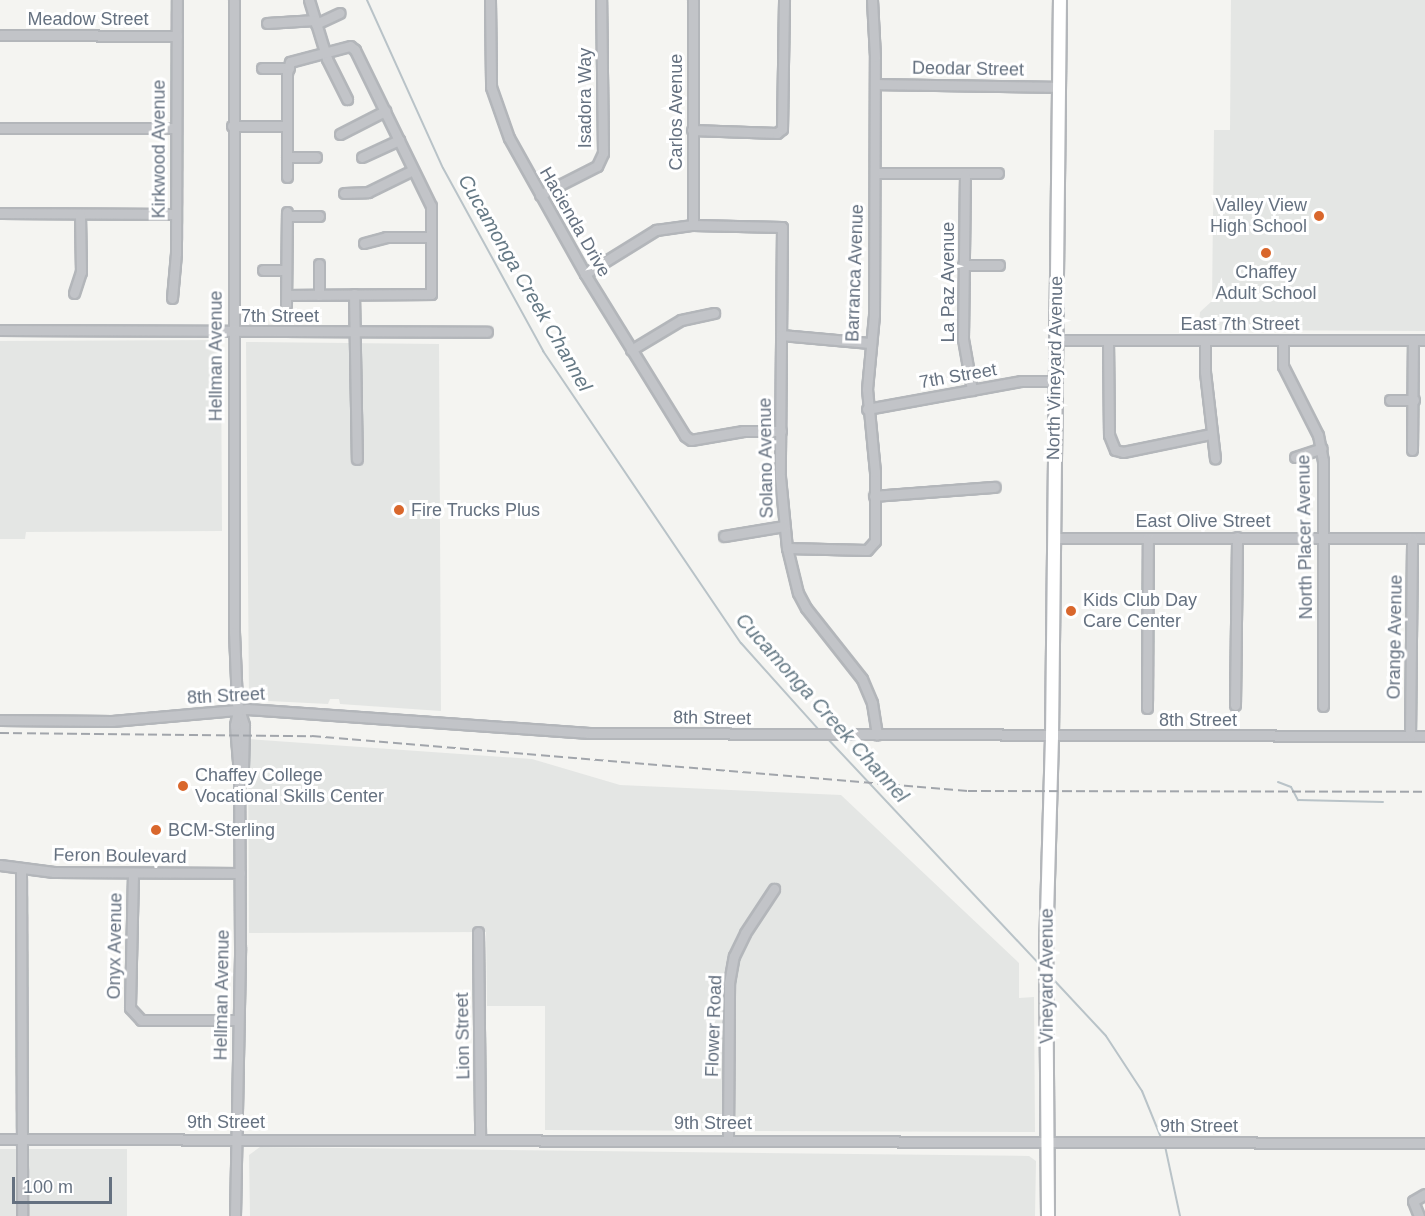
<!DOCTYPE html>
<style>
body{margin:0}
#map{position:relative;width:1425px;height:1216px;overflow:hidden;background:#f4f4f1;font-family:Arial,sans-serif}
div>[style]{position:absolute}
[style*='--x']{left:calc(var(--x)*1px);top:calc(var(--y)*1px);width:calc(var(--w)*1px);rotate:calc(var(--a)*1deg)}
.built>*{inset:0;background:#e4e6e4}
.stream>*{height:2px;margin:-1px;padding:0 1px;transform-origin:1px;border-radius:1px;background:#b9c3c8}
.roads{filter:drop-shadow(2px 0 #b3b6ba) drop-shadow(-2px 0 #b3b6ba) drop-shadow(0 2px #b3b6ba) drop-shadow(0 -2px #b3b6ba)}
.minor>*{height:9px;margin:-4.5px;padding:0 4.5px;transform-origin:4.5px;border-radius:4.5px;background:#c2c4c8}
.major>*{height:12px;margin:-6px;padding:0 6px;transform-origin:6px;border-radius:6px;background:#fff}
.rail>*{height:2px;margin-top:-1px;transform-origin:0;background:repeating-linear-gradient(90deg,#a1a5ab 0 9px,transparent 0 13.5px)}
.dots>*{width:16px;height:16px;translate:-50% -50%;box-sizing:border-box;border:3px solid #fff;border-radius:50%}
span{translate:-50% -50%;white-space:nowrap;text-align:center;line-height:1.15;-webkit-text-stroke:6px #fff;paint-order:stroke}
.street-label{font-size:18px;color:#657180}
.poi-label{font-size:18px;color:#657180}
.right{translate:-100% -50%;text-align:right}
.left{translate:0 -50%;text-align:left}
.water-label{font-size:20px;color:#657985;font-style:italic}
.scale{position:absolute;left:12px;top:1177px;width:100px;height:27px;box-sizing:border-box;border:3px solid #657180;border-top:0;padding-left:8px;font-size:18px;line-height:21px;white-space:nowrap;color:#657180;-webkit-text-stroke:4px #fff;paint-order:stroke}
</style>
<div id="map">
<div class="built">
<div style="clip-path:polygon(1231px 0,1425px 0,1425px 331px,1198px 330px,1200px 312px,1212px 301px,1214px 130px,1230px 130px)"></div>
<div style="clip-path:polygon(221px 340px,222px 531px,26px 532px,25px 539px,0 539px,0 341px)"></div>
<div style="clip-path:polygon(246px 342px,439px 344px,441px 711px,340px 704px,339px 699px,330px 699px,328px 704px,249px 700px)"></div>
<div style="clip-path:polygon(248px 739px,532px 759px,620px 785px,841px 795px,1019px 963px,1019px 998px,1034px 997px,1035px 1132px,545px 1130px,545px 1006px,487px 1006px,486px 932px,249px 933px)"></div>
<div style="clip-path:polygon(260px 1147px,1029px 1156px,1036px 1161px,1035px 1216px,250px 1216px,249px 1155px)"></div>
<div style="clip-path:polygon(0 1149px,127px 1149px,127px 1216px,0 1216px)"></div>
</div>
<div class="stream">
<div style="--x:367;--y:0;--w:184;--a:65.7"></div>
<div style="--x:443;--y:168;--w:209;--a:61.3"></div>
<div style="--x:543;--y:351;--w:353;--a:55.9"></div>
<div style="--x:741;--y:643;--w:118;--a:48.1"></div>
<div style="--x:826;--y:737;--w:316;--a:46.8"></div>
<div style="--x:1278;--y:782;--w:14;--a:21"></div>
<div style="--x:1291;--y:787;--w:15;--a:62"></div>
<div style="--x:1298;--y:800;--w:85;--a:1.3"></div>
<div style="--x:1052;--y:978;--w:79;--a:47"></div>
<div style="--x:1106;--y:1036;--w:66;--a:56.8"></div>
<div style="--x:1142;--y:1091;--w:53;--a:67.8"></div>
<div style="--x:1165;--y:1146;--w:72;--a:77.9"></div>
</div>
<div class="roads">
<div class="minor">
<div style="--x:234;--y:0;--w:632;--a:90"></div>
<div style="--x:234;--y:632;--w:71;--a:87.6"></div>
<div style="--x:237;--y:703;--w:23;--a:72"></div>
<div style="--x:244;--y:725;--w:43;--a:91.3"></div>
<div style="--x:243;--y:768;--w:7;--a:124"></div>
<div style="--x:309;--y:0;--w:62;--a:73"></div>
<div style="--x:327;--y:59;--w:45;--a:63.4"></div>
<div style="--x:490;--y:0;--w:87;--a:89.3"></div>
<div style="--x:491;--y:87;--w:54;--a:70.6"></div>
<div style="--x:509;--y:138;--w:156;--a:60.8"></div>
<div style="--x:585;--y:274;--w:190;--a:58.3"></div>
<div style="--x:685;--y:436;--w:7;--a:34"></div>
<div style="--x:691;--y:440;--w:53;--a:-9.8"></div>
<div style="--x:743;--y:431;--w:38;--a:0"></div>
<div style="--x:267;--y:23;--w:48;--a:-3.6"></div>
<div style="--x:316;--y:24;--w:26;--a:-25"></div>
<div style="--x:0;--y:35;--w:177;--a:0.3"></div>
<div style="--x:262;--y:68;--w:27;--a:0"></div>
<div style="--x:875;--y:84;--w:185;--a:0.9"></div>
<div style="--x:232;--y:126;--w:54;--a:0"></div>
<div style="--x:0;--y:128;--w:176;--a:0"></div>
<div style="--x:692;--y:130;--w:85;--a:2"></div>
<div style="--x:777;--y:133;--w:6;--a:-39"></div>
<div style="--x:782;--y:129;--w:129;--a:-89.1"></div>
<div style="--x:340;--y:134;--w:51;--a:-27.1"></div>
<div style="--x:287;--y:157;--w:29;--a:0"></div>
<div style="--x:362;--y:157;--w:41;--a:-24.7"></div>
<div style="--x:875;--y:173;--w:123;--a:0"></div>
<div style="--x:965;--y:174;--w:165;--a:90.7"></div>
<div style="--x:963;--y:339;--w:52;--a:80"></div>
<div style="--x:344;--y:193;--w:24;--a:-2"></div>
<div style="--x:368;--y:192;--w:50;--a:-26.1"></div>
<div style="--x:540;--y:195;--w:64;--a:-27"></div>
<div style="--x:597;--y:166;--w:14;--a:-65"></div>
<div style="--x:603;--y:153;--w:153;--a:-90.7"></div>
<div style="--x:0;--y:213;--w:174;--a:0.3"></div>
<div style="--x:287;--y:216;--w:32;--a:0"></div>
<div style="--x:693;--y:225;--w:225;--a:-90"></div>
<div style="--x:364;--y:243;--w:23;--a:-15"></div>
<div style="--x:386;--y:237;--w:45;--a:0"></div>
<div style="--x:319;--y:264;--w:31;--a:90"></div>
<div style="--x:963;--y:265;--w:36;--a:0"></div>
<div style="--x:263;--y:270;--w:23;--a:0"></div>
<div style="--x:585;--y:274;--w:84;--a:-31.8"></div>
<div style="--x:656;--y:230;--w:37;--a:-8"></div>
<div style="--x:693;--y:225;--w:89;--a:1.3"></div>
<div style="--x:782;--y:227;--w:250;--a:90.5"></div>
<div style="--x:780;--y:477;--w:71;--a:84.4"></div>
<div style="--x:787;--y:548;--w:46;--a:76.3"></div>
<div style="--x:798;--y:593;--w:17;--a:62"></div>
<div style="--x:806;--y:608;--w:90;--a:51.7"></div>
<div style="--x:862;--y:679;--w:26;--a:67"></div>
<div style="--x:872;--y:703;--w:32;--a:81"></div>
<div style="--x:74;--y:293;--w:22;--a:-72"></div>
<div style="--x:81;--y:272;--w:58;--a:-91"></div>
<div style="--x:354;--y:294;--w:165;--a:89"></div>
<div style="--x:287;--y:295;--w:144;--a:-0.4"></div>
<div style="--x:431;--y:294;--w:88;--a:-90"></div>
<div style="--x:431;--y:206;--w:174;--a:-116"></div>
<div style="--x:355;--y:50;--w:6;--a:-141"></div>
<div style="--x:350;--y:46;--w:62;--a:165.1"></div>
<div style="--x:290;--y:62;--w:11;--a:105"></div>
<div style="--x:287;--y:73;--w:104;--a:90"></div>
<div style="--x:172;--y:298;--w:45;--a:-84.9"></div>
<div style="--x:176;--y:253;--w:253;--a:-89.8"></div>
<div style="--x:286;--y:305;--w:93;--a:-89.4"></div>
<div style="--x:0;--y:330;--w:487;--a:0.2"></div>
<div style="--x:781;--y:335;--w:89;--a:5.1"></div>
<div style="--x:1055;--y:340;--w:370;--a:0"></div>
<div style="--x:1108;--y:340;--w:95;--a:89.4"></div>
<div style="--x:1109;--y:435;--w:16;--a:68"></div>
<div style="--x:1115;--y:450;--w:8;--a:14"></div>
<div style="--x:1123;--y:452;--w:90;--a:-11.6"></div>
<div style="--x:1205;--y:340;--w:32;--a:90"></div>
<div style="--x:1205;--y:372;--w:87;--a:83.4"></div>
<div style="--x:1283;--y:340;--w:26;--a:90"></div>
<div style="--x:1283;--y:366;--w:77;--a:63.1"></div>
<div style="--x:1318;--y:435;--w:26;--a:79"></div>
<div style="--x:1323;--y:461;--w:245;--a:90"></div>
<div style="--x:631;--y:350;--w:58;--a:-31"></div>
<div style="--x:681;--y:320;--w:34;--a:-12"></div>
<div style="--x:1390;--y:400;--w:24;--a:0"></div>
<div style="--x:867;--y:409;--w:157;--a:-10.3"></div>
<div style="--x:1021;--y:381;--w:34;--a:0"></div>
<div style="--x:1412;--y:450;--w:109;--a:-89.5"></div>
<div style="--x:1295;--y:457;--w:28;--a:-18"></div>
<div style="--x:874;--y:496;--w:121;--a:-4.3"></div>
<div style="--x:724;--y:536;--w:61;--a:-9.5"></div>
<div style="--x:1053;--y:538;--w:372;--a:0"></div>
<div style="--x:787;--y:548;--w:80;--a:1.4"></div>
<div style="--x:867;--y:550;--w:12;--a:-48"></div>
<div style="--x:875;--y:541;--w:69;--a:-90"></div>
<div style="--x:875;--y:472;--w:83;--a:-95.5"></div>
<div style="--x:867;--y:389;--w:74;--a:-84.6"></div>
<div style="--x:874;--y:315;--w:258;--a:-89.8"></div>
<div style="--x:875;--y:57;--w:57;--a:-93"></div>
<div style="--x:1235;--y:705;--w:168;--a:-89.3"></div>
<div style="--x:1147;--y:708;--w:170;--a:-89.7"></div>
<div style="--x:0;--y:720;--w:112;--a:0.5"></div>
<div style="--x:112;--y:721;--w:136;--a:-5.1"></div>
<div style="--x:247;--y:709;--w:343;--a:4"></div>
<div style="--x:589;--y:733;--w:836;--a:0.21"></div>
<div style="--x:1410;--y:736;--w:198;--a:-89.4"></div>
<div style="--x:0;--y:865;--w:54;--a:7.4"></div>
<div style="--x:54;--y:872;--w:186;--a:0.3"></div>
<div style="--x:21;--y:868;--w:348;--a:89.8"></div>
<div style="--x:133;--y:874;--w:134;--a:91.3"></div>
<div style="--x:130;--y:1008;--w:16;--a:47"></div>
<div style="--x:141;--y:1020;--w:96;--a:0"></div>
<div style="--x:478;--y:932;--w:207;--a:89.4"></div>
<div style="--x:0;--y:1139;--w:1425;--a:0.16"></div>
<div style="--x:728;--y:1140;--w:157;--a:-89.6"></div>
<div style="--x:729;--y:983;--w:27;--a:-80"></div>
<div style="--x:734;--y:956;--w:25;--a:-64"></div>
<div style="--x:745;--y:933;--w:53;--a:-56.6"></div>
<div style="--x:235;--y:1216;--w:269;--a:-88.9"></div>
<div style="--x:240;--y:947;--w:173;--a:-90.3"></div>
<div style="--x:239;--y:774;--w:49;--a:-94.7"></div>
<div style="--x:235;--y:725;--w:14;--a:-78"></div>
<div style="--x:1419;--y:1216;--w:16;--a:-112"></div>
<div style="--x:1413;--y:1201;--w:14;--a:-30"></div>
</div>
<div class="major">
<div style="--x:1048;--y:1216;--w:264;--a:-90.4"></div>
<div style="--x:1046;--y:952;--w:215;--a:-88.4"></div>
<div style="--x:1052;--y:737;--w:737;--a:-89.38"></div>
</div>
</div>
<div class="rail">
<div style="--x:0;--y:733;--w:312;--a:0.6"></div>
<div style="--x:312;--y:736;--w:658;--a:4.79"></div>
<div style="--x:968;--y:791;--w:457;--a:0.1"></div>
</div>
<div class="dots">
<div style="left:1319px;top:216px;background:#d9672c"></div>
<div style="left:1266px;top:253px;background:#d9672c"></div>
<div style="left:399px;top:510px;background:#d9672c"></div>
<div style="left:1071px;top:611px;background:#d9672c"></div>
<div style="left:183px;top:786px;background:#d9672c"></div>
<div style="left:156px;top:830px;background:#d9672c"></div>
</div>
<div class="street-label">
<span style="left:88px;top:19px">Meadow Street</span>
<span style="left:968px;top:69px;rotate:1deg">Deodar Street</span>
<span style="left:585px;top:98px;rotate:-90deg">Isadora Way</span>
<span style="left:676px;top:112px;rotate:-90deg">Carlos Avenue</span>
<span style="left:159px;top:149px;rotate:-90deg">Kirkwood Avenue</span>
<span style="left:575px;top:222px;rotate:60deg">Hacienda Drive</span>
<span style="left:855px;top:273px;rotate:-88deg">Barranca Avenue</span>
<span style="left:948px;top:282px;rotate:-90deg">La Paz Avenue</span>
<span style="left:280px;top:316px">7th Street</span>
<span style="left:1240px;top:324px">East 7th Street</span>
<span style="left:216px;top:356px;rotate:-90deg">Hellman Avenue</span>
<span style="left:1055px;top:368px;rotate:-89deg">North Vineyard Avenue</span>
<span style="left:958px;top:376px;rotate:-10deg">7th Street</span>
<span style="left:766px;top:458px;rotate:-91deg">Solano Avenue</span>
<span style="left:1203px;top:521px">East Olive Street</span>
<span style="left:1305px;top:537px;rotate:-91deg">North Placer Avenue</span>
<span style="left:1395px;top:637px;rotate:-89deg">Orange Avenue</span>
<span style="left:226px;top:696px;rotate:-3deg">8th Street</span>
<span style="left:712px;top:718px;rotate:1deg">8th Street</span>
<span style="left:1198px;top:720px">8th Street</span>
<span style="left:120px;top:856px;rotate:1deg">Feron Boulevard</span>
<span style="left:115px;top:946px;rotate:-89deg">Onyx Avenue</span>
<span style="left:1047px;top:976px;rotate:-90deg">Vineyard Avenue</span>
<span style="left:222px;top:995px;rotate:-89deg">Hellman Avenue</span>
<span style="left:714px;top:1026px;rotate:-88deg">Flower Road</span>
<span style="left:463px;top:1036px;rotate:-91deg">Lion Street</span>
<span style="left:226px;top:1122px">9th Street</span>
<span style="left:713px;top:1123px">9th Street</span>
<span style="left:1199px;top:1126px">9th Street</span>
</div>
<div class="poi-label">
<span class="right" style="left:1307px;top:216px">Valley View<br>High School</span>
<span style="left:1266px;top:283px">Chaffey<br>Adult School</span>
<span class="left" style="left:411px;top:510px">Fire Trucks Plus</span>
<span class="left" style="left:1083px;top:611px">Kids Club Day<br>Care Center</span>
<span class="left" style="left:195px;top:786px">Chaffey College<br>Vocational Skills Center</span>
<span class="left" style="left:168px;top:830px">BCM-Sterling</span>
</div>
<div class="water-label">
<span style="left:525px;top:283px;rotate:60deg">Cucamonga Creek Channel</span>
<span style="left:822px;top:708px;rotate:48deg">Cucamonga Creek Channel</span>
</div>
<div class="scale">100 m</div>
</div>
